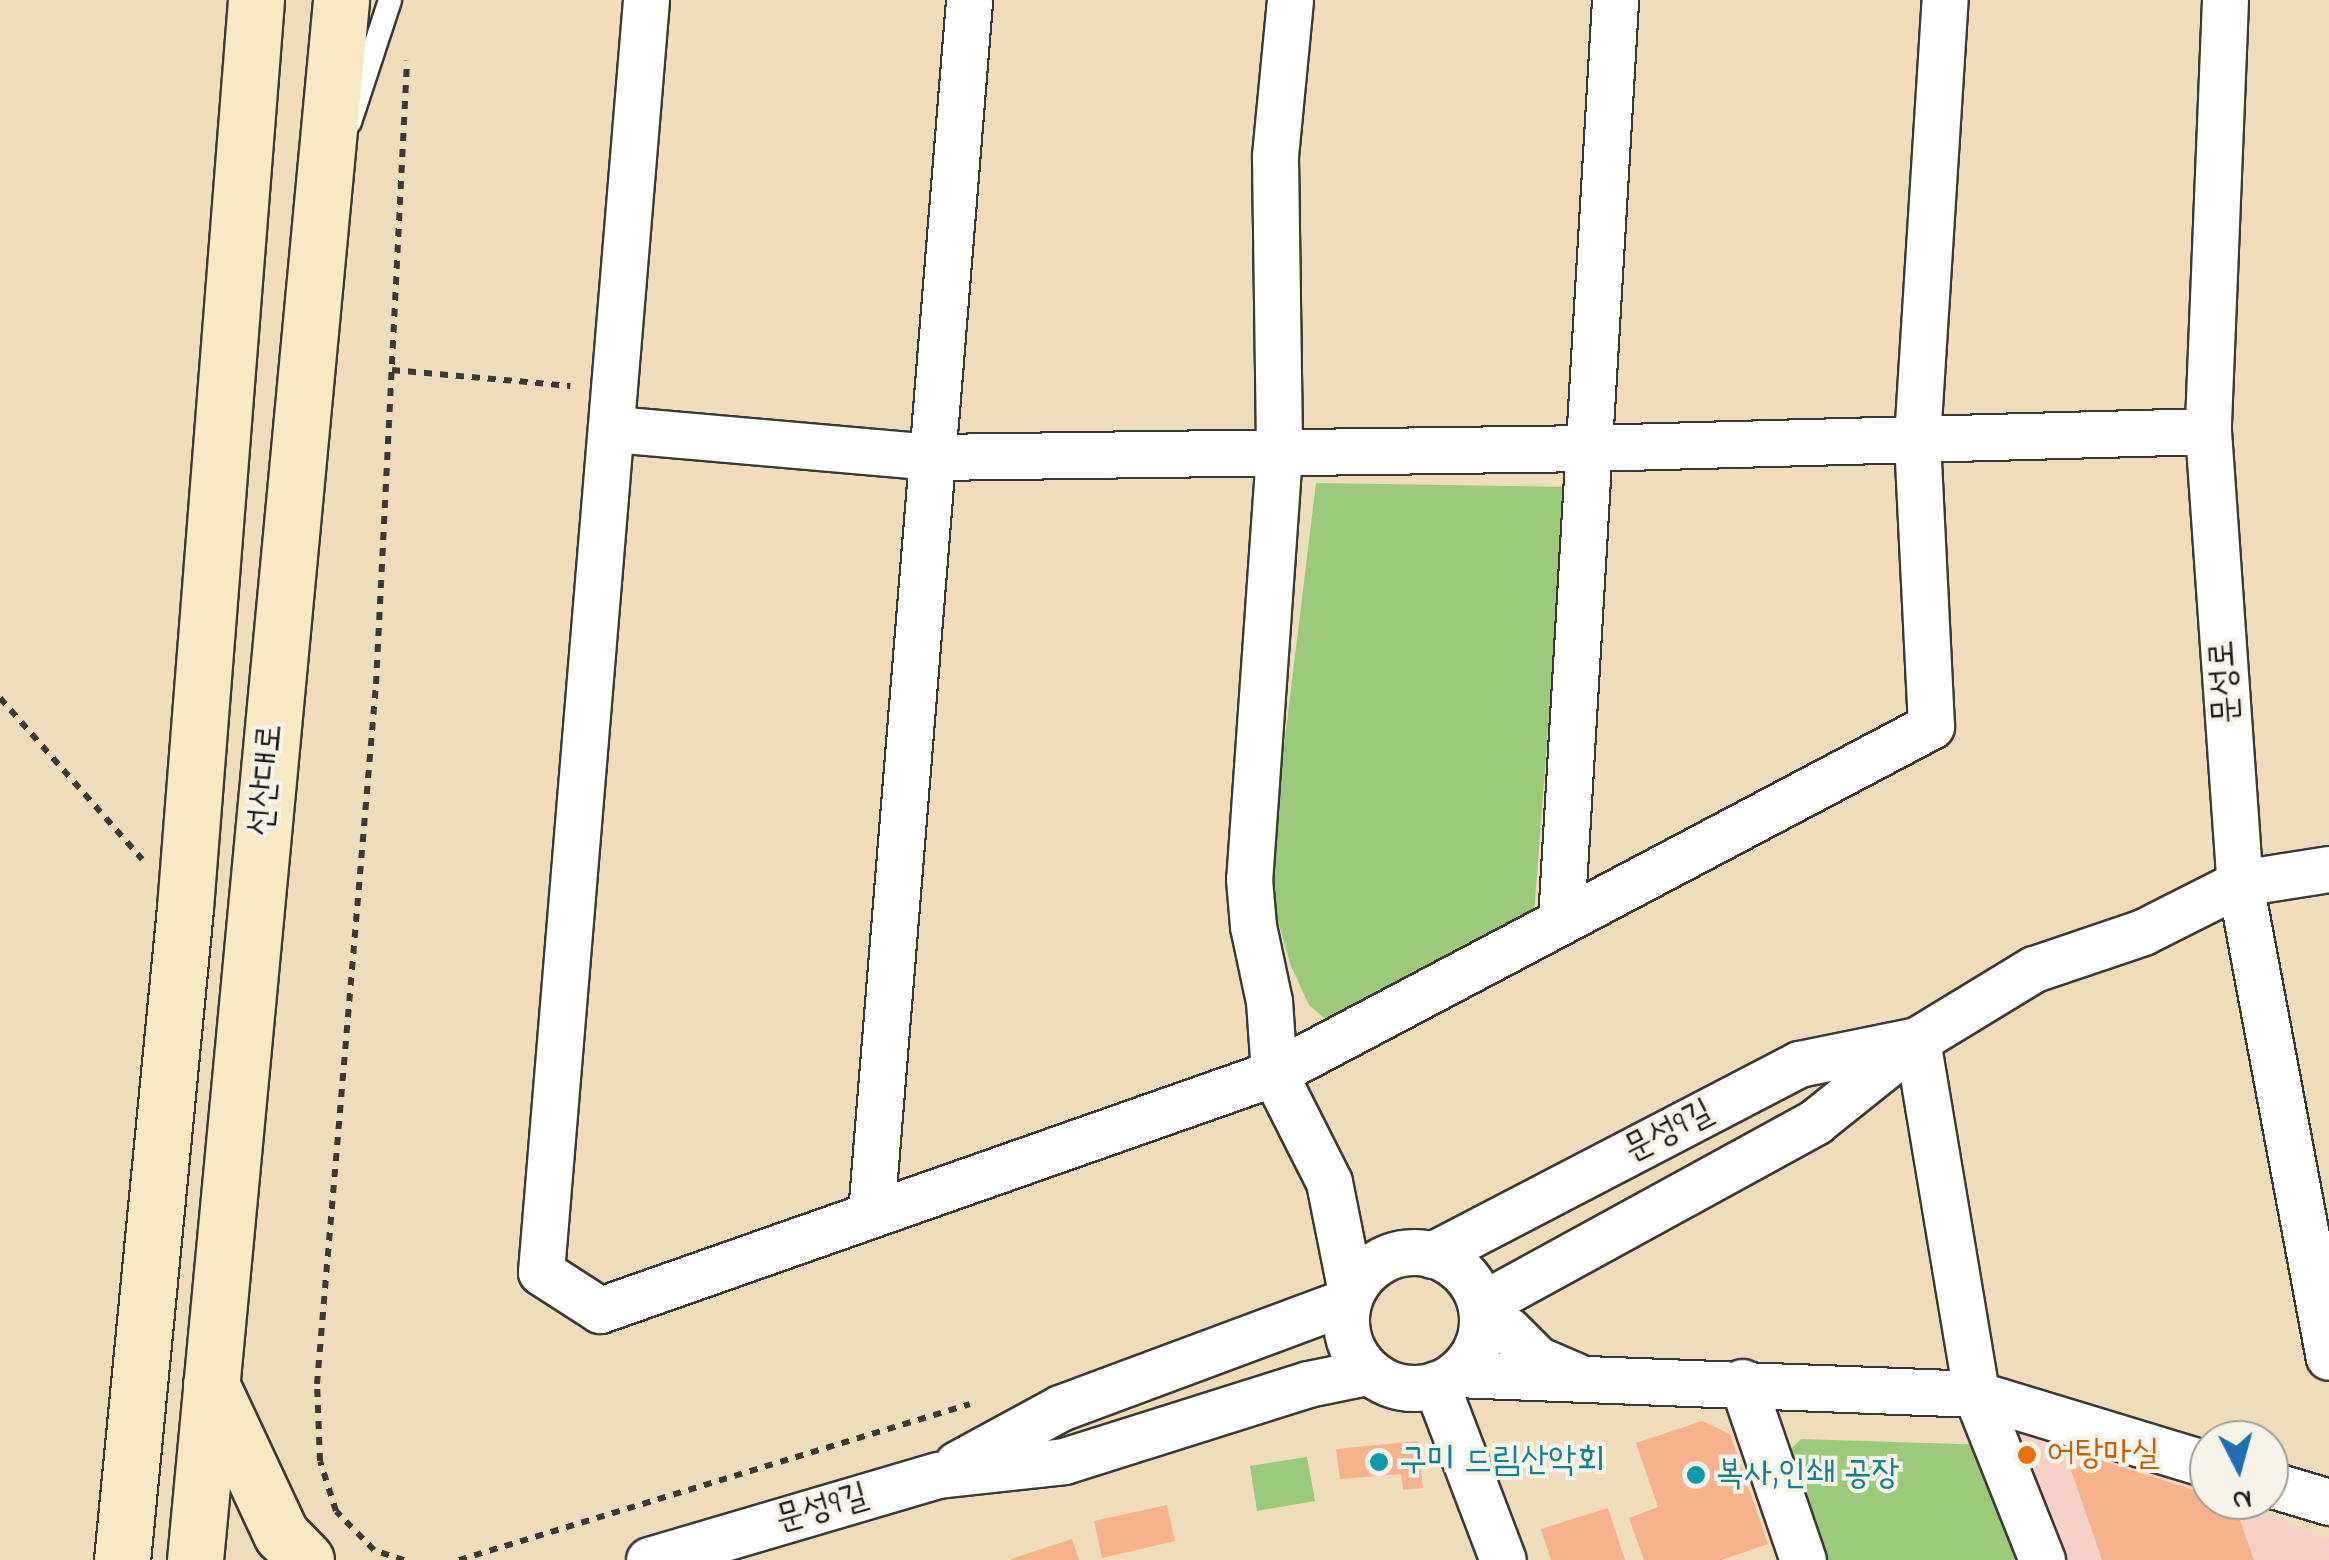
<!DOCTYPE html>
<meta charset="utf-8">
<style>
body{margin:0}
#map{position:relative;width:2329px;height:1560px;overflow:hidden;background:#efdcba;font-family:"Indie Flower","Poor Story",sans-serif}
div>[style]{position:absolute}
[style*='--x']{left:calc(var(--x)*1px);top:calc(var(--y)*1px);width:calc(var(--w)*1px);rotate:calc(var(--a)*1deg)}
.built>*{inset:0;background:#f7d1c8}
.green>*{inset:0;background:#9aca7a}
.building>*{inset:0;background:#f5b28d}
.path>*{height:6px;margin-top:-3px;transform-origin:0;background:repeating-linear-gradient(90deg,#3c3934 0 8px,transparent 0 16px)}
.roads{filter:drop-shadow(2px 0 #3c3934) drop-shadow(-2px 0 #3c3934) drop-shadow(0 2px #3c3934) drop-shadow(0 -2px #3c3934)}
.lane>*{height:22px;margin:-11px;padding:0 11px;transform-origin:11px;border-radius:11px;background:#fff}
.street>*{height:45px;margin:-22.5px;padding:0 22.5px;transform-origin:22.5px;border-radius:22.5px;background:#fff}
.street>.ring{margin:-22.5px;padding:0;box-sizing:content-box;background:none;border:45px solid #fff;border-radius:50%}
.secondary>*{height:55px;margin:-27.5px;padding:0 27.5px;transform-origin:27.5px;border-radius:27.5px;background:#f8e8c3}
.dots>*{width:28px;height:28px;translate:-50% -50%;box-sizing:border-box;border:5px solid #f7f3e8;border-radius:50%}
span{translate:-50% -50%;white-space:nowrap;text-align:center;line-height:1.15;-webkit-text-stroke:8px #f7f3e8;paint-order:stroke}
.street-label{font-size:35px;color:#1c1c1c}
.food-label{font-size:35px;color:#c56008}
.left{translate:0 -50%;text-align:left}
.culture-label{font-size:35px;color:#0d838f}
.north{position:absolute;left:2189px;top:1420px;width:100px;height:100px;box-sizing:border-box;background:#f7f3e8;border:2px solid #9f9d96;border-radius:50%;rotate:174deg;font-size:28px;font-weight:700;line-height:40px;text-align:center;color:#1c1c1c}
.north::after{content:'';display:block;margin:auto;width:35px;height:45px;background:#1f6fb2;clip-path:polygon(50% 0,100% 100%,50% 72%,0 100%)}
</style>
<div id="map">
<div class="built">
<div style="clip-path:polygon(2011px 1417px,2209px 1492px,2209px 1500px,2229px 1500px,2329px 1539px,2329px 1560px,2027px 1560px)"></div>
</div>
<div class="green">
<div style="clip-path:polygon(1316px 483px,1566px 487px,1533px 928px,1330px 1023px,1309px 1005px,1291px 966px,1272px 900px,1274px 829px)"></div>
<div style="clip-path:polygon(1801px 1439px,1989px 1445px,2028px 1555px,2012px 1560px,1817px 1560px,1782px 1458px)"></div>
<div style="clip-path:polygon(1307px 1457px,1315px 1501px,1257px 1511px,1250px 1466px)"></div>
</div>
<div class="building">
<div style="clip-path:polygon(1702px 1421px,1730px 1434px,1768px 1544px,1721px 1560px,1644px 1560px,1629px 1518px,1658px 1507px,1636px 1443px)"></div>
<div style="clip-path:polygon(1418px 1441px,1423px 1488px,1403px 1490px,1401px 1474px,1340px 1479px,1336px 1449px)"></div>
<div style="clip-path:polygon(2100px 1460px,2209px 1495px,2209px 1500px,2234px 1503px,2254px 1560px,2102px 1560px,2071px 1470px)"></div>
<div style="clip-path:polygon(1167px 1505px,1175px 1541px,1102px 1558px,1094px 1521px)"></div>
<div style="clip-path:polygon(1608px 1508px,1625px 1560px,1551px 1560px,1541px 1529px)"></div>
<div style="clip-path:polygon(1072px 1539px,1079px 1560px,1011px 1560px,1011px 1559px)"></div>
</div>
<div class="path">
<div style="--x:392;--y:370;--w:179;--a:5.1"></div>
<div style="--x:0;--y:698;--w:215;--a:48.6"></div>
<div style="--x:404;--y:1560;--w:32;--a:-162"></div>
<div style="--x:374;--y:1550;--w:54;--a:-134.3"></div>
<div style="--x:336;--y:1511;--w:52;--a:-107.7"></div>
<div style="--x:320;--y:1461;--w:77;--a:-92.2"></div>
<div style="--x:317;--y:1384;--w:702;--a:-85.18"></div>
<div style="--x:376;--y:684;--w:624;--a:-87.15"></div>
<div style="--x:459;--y:1560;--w:534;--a:-16.98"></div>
</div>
<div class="roads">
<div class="lane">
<div style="--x:350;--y:122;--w:128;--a:-71.8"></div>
</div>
<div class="street">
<div style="--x:646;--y:0;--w:1276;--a:94.72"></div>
<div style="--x:541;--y:1272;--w:70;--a:32.8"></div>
<div style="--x:600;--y:1310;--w:714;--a:-19.37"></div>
<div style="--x:1274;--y:1073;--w:743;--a:-27.84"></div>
<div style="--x:1931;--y:726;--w:287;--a:-92.8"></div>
<div style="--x:1917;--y:439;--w:440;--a:-86.4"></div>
<div style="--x:1290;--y:0;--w:158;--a:95.5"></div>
<div style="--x:1275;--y:157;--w:296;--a:89.2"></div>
<div style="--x:1279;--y:453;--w:427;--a:94"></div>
<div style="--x:1249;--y:879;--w:47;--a:85.1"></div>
<div style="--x:1253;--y:926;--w:77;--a:78"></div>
<div style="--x:1269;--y:1001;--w:72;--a:86"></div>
<div style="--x:1274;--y:1073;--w:122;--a:63.2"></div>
<div style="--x:1329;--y:1182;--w:112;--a:78.7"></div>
<div style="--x:2225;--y:0;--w:431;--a:92.3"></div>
<div style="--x:2208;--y:431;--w:453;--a:86"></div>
<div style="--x:2240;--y:883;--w:482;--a:79.4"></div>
<div style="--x:613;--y:429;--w:320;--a:5"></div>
<div style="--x:932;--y:457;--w:657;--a:-0.78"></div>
<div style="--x:1589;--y:448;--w:619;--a:-1.57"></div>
<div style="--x:1561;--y:921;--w:923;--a:-86.64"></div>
<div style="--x:1917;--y:1040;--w:359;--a:80.5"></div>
<div style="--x:1976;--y:1394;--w:179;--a:68.3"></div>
<div style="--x:871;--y:1214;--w:1218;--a:-85.38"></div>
<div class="ring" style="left:1346px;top:1252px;width:91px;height:91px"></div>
<div style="--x:1432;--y:1255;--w:414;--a:-27.5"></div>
<div style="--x:1799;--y:1064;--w:120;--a:-11.5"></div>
<div style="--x:1917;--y:1040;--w:137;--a:-31.3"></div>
<div style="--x:2034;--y:969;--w:115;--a:-18.7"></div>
<div style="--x:2143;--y:932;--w:109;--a:-26.8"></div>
<div style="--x:2240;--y:883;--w:90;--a:-8.9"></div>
<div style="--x:1481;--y:1305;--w:381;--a:-28.7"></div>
<div style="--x:1815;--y:1122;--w:123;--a:-38.7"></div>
<div style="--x:1482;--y:1326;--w:26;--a:9"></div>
<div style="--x:1508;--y:1330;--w:41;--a:45"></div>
<div style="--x:1537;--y:1359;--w:43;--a:23.6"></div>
<div style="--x:1456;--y:1374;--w:520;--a:2.2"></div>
<div style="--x:1976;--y:1394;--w:244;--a:16.9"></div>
<div style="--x:1742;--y:1382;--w:188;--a:71.1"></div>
<div style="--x:1436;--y:1384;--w:188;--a:69.2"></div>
<div style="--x:957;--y:1464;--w:117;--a:-28.5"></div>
<div style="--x:1060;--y:1408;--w:307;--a:-20.4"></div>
<div style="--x:2269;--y:1484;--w:63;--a:16.7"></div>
<div style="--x:649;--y:1560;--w:301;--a:-16.4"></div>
<div style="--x:938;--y:1475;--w:127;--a:-6.3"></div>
<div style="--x:1064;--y:1461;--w:256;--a:-17.5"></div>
<div style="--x:1308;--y:1384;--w:60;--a:-11.5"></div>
<div style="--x:1367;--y:1372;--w:11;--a:27"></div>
</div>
<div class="secondary">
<div style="--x:211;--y:1384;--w:166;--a:65"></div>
<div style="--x:281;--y:1534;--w:36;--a:46"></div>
<div style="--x:122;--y:1560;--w:655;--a:-84.48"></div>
<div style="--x:185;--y:908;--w:911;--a:-85.53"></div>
<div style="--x:195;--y:1560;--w:1567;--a:-84.65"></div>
</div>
</div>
<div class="dots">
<div style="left:2027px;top:1455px;background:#e8710a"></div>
<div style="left:1379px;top:1462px;background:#0f9aa8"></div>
<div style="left:1696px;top:1475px;background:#0f9aa8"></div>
</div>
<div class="street-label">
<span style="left:2226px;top:682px;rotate:-94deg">문성로</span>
<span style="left:267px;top:780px;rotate:-85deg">선산대로</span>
<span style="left:1669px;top:1132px;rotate:-27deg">문성9길</span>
<span style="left:822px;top:1509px;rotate:-16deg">문성9길</span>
</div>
<div class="food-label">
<span class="left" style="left:2047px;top:1455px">어탕마실</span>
</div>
<div class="culture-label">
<span class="left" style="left:1399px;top:1462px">구미 드림산악회</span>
<span class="left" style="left:1716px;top:1475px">복사,인쇄 공장</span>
</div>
<div class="north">N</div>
</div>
